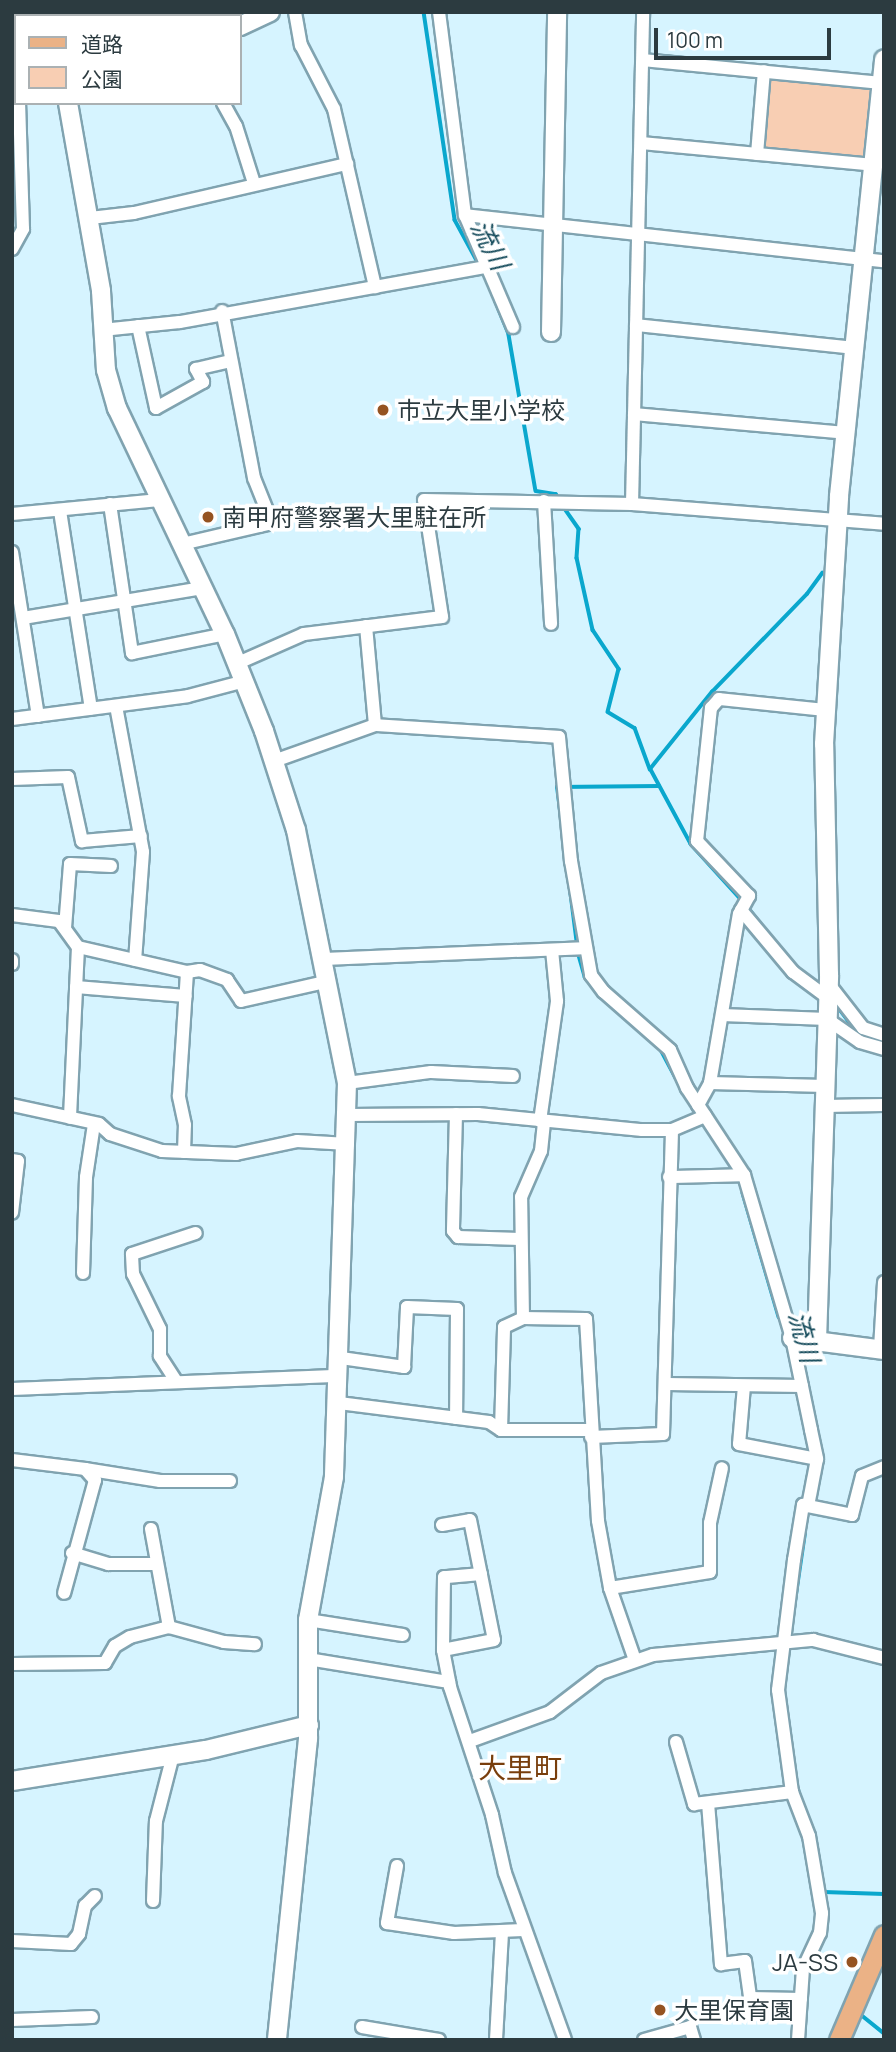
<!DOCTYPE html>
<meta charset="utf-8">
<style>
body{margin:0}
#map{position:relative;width:896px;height:2052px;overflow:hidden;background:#d6f4ff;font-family:Manrope,"Noto Sans JP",sans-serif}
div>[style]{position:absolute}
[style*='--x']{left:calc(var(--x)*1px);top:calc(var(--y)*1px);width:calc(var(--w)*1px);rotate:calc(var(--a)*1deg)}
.green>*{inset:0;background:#f8ceb3}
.stream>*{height:3.5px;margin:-1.75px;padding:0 1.75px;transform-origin:1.75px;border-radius:1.75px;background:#0aa7cd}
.roads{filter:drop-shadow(2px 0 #80a3b0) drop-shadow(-2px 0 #80a3b0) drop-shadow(0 2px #80a3b0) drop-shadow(0 -2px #80a3b0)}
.street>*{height:12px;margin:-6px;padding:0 6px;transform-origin:6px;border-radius:6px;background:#fff}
.secondary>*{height:18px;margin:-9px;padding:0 9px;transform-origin:9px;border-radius:9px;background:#fff}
.primary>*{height:19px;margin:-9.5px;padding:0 9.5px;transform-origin:9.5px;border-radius:9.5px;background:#ebb286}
.dots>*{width:19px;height:19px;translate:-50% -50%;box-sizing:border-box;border:4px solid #fff;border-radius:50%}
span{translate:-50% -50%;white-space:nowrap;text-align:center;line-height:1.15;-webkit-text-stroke:7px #fff;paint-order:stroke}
.poi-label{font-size:24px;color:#2c3b40}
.left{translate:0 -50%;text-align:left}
.right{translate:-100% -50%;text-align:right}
.water-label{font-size:26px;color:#154b5b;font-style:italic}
.quarter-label{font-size:28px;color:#783e0c}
.frame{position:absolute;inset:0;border:14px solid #2c3b40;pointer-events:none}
.legend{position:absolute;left:14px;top:14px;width:228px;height:91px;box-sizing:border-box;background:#fff;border:2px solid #abb1b3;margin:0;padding:9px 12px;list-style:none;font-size:21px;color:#2c3b40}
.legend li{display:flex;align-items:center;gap:14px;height:35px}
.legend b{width:35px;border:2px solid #abb1b3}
.scale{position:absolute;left:654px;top:28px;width:177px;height:32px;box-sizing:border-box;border:4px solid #2c3b40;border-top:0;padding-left:9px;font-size:21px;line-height:24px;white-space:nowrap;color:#2c3b40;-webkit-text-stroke:5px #fff;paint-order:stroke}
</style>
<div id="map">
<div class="green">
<div style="clip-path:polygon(764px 71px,881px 83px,873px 165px,757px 154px)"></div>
</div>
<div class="stream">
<div style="--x:424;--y:12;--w:210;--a:81.5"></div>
<div style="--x:455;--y:220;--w:52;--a:61.5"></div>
<div style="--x:496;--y:302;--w:35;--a:68"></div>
<div style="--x:509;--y:335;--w:158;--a:80.2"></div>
<div style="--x:536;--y:491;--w:20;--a:9"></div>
<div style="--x:556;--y:494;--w:6;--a:59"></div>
<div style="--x:563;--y:506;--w:28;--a:55"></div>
<div style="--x:579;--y:529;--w:29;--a:94"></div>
<div style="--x:577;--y:558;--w:74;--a:77.5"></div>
<div style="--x:593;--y:630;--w:47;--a:56.3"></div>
<div style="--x:619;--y:669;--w:44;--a:104.3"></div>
<div style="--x:608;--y:712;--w:31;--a:31"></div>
<div style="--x:635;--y:728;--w:44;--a:69.9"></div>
<div style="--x:742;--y:901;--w:76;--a:-132.3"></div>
<div style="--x:691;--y:845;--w:86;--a:-118.3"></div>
<div style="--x:650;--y:769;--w:99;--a:-51.2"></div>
<div style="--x:712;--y:692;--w:136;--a:-45.9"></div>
<div style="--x:807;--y:594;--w:26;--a:-54"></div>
<div style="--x:747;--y:906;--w:41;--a:52"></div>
<div style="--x:577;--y:945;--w:159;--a:-97.2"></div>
<div style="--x:557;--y:787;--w:102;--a:-0.6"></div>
<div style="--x:578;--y:952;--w:26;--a:74"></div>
<div style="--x:585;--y:977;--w:36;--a:48"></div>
<div style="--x:809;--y:977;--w:16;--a:35"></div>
<div style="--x:835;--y:1003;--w:35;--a:53"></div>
<div style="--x:856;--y:1031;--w:30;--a:20"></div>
<div style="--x:660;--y:1048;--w:34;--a:62"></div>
<div style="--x:743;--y:1193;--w:129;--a:73.8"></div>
<div style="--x:794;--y:1608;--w:76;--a:-81.7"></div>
<div style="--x:796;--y:1782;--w:17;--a:73"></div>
<div style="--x:817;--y:1845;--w:48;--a:81.5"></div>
<div style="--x:824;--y:1892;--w:60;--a:1.9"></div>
<div style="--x:859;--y:2013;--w:32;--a:39"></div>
</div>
<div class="roads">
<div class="street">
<div style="--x:219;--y:12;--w:4;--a:76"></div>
<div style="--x:295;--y:12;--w:34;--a:80"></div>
<div style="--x:301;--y:45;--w:72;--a:62.7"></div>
<div style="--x:334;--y:109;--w:183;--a:77"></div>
<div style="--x:439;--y:12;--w:205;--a:82.7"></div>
<div style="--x:465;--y:215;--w:122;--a:66.8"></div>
<div style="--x:643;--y:60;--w:239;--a:5.5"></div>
<div style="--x:12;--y:93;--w:4;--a:-14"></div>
<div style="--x:223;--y:103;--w:26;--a:61"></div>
<div style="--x:236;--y:126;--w:60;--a:72.5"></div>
<div style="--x:642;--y:143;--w:232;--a:5.4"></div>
<div style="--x:757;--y:154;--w:83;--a:-85.2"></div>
<div style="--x:465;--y:215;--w:422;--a:6.3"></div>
<div style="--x:90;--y:218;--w:44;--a:-6.5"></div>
<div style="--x:134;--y:213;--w:219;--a:-13"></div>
<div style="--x:12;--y:249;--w:23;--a:-61"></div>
<div style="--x:23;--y:229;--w:126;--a:-91.8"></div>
<div style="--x:636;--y:325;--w:219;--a:6"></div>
<div style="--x:138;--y:326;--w:84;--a:77.6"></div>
<div style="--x:156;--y:408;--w:54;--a:-29"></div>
<div style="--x:203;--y:382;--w:15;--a:-118"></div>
<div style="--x:196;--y:369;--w:36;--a:-13"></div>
<div style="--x:102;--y:330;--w:78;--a:-5.9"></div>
<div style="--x:180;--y:322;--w:312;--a:-10.2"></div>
<div style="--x:634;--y:414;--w:212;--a:5.1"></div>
<div style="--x:544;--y:501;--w:123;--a:86.7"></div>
<div style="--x:110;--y:504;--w:151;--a:81.6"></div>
<div style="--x:132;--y:653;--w:95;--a:-11.5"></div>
<div style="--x:632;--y:504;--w:492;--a:-88.7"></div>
<div style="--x:60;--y:511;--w:200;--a:81.1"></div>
<div style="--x:12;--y:514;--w:148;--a:-5.4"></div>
<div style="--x:182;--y:544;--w:92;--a:-13.1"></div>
<div style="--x:272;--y:523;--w:48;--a:-111.8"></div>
<div style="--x:254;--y:478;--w:170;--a:-100.8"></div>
<div style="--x:12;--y:552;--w:166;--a:81"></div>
<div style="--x:23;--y:618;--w:182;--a:-9.5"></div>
<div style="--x:366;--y:626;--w:99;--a:84.8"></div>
<div style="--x:238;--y:663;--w:72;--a:-23.7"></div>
<div style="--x:304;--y:634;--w:139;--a:-7"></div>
<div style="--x:442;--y:617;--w:118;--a:-98.7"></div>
<div style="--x:424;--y:500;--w:208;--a:1.1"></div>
<div style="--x:632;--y:504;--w:253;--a:4.5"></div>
<div style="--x:116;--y:706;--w:148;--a:79.5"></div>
<div style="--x:143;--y:852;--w:108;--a:94.2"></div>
<div style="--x:12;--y:719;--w:177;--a:-7.4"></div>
<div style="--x:188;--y:696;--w:59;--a:-14.7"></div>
<div style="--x:274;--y:761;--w:107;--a:-19.6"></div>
<div style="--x:375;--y:725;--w:184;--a:3.7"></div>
<div style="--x:559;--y:737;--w:125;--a:84.5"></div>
<div style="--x:571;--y:861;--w:116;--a:80"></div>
<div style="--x:591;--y:975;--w:21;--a:53"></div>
<div style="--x:604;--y:992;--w:88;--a:41.3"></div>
<div style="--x:670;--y:1050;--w:42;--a:65.9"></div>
<div style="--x:687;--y:1088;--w:104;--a:56.8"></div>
<div style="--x:744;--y:1175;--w:170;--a:73.6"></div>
<div style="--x:792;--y:1338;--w:94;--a:78.3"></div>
<div style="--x:811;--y:1430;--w:30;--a:78"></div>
<div style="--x:817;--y:1459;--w:48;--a:100.8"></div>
<div style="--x:12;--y:779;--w:56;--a:-2"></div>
<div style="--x:68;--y:777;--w:66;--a:77.7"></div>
<div style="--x:82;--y:841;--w:59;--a:-4.8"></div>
<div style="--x:741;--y:910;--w:81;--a:50"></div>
<div style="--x:793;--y:972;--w:44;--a:36.6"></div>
<div style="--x:12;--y:915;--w:47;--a:7.3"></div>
<div style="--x:59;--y:921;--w:32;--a:54"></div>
<div style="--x:78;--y:947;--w:171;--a:92.7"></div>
<div style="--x:65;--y:928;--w:64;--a:-85.5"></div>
<div style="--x:70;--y:864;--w:41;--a:2.8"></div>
<div style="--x:78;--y:947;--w:112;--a:12.9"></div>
<div style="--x:187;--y:972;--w:13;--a:-9"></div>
<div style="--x:200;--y:970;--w:29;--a:20"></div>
<div style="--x:227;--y:980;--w:25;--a:56"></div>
<div style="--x:241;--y:1001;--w:90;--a:-12.8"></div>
<div style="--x:324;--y:959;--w:259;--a:-2.4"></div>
<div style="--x:12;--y:960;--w:4;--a:90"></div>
<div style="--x:828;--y:983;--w:57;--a:52.1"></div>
<div style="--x:863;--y:1028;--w:22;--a:18"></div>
<div style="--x:76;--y:987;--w:110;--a:4.7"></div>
<div style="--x:722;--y:1015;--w:105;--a:2.2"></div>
<div style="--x:827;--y:1019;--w:40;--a:34.9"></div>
<div style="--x:860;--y:1042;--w:25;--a:16"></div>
<div style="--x:347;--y:1083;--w:85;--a:-7.5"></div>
<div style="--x:431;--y:1072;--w:82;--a:2.8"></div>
<div style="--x:710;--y:1083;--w:115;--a:1.5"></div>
<div style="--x:12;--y:1105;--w:89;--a:12.3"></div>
<div style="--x:99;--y:1124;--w:15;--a:42"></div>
<div style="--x:110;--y:1134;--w:55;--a:18.1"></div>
<div style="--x:162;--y:1151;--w:74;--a:2.3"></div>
<div style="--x:236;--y:1154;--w:62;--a:-12"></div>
<div style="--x:297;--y:1141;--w:51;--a:3.4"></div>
<div style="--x:698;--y:1105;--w:25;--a:-61"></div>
<div style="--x:710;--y:1083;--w:171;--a:-80.3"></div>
<div style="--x:739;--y:914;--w:21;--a:-61"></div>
<div style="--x:749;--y:896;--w:76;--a:-133.4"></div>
<div style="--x:697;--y:841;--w:134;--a:-84"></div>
<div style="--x:711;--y:708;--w:12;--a:-48"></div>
<div style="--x:719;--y:699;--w:108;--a:5.9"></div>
<div style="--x:825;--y:1106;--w:59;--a:-1"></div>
<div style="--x:456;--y:1114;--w:117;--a:91.5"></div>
<div style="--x:453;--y:1231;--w:8;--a:50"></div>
<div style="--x:458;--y:1237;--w:62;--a:1.8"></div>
<div style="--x:348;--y:1115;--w:130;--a:-0.4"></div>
<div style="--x:478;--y:1114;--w:165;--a:5.6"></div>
<div style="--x:642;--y:1130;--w:30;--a:0"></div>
<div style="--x:672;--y:1130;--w:36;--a:-23"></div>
<div style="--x:540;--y:1121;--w:121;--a:-81.9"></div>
<div style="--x:557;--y:1001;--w:51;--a:-95.6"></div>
<div style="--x:184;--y:1152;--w:27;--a:-88"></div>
<div style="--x:185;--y:1125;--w:30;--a:-102"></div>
<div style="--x:179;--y:1096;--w:124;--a:-86.3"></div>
<div style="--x:12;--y:1160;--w:6;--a:9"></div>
<div style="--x:18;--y:1161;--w:52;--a:96.6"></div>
<div style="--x:669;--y:1177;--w:75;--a:-1.5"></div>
<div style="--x:83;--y:1273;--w:96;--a:-88.2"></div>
<div style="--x:86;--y:1177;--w:54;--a:-81.4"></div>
<div style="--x:523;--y:1318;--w:121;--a:-90.9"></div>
<div style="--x:521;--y:1197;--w:50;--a:-66.5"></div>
<div style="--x:541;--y:1151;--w:29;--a:-84"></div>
<div style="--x:880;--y:1348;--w:66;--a:-86.5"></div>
<div style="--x:341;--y:1358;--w:64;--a:8.1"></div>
<div style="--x:404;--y:1367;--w:60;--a:-87.1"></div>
<div style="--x:407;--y:1307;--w:50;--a:2.3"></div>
<div style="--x:457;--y:1309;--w:109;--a:90.5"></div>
<div style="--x:176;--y:1381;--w:30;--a:-123"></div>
<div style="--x:160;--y:1356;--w:27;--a:-90"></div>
<div style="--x:160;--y:1329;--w:61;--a:-116.1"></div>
<div style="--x:133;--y:1274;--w:20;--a:-93"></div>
<div style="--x:132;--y:1254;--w:67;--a:-18.2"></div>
<div style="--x:667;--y:1384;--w:135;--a:0.8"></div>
<div style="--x:744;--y:1386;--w:58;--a:94.9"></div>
<div style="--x:739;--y:1444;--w:79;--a:10.9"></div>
<div style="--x:12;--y:1389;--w:328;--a:-2.3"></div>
<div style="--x:339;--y:1403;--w:151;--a:7.2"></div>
<div style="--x:489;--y:1422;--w:14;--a:34"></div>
<div style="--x:501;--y:1430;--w:89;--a:0"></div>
<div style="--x:501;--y:1430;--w:103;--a:-88.3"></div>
<div style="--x:504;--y:1327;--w:21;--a:-25"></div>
<div style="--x:523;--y:1318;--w:63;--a:0.9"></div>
<div style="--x:586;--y:1319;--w:202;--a:86.6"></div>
<div style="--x:598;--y:1521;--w:68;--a:79.8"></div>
<div style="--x:610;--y:1588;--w:76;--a:70.9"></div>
<div style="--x:591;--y:1437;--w:72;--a:-2.4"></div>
<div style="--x:663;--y:1434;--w:304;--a:-88.3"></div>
<div style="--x:12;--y:1460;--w:74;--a:7"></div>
<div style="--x:85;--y:1469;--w:15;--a:48"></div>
<div style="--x:95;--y:1480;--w:117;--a:105.3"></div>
<div style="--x:85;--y:1469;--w:76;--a:9.1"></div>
<div style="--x:160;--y:1481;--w:70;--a:0"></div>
<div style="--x:442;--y:1525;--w:28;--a:-10"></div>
<div style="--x:470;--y:1520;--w:122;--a:78.7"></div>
<div style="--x:494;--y:1640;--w:52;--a:168.9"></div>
<div style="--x:151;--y:1529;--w:100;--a:79.6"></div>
<div style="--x:72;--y:1553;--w:38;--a:17"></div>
<div style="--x:108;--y:1564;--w:49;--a:0"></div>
<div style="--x:481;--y:1574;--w:37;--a:175"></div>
<div style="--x:444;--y:1577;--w:73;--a:90.8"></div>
<div style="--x:443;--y:1650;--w:38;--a:79"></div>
<div style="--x:450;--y:1687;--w:135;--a:71.8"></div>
<div style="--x:492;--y:1815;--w:59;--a:77.4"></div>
<div style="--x:505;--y:1873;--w:177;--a:70.2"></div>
<div style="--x:610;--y:1588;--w:101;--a:-9.1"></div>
<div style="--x:710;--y:1572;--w:49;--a:-90"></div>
<div style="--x:710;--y:1523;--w:56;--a:-77.7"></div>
<div style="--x:308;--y:1620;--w:96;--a:9"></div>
<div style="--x:308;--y:1659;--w:143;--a:9.3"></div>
<div style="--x:12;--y:1664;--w:93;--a:-0.6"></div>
<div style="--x:105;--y:1663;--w:20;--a:-60"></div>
<div style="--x:115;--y:1646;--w:17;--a:-31"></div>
<div style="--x:130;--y:1637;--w:40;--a:-14.4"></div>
<div style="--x:169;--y:1627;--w:57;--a:15.3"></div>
<div style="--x:224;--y:1642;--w:31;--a:4"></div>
<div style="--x:470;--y:1741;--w:85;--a:-19.9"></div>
<div style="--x:550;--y:1712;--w:64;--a:-37.4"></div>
<div style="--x:601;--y:1673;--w:55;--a:-19.1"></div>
<div style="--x:653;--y:1655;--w:161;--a:-5.4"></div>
<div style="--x:813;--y:1640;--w:73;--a:14.2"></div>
<div style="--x:676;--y:1742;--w:65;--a:73.8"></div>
<div style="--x:694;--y:1804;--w:99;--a:-7"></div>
<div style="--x:708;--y:1803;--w:162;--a:85.4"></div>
<div style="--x:721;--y:1964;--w:24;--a:-7"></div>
<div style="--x:745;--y:1961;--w:37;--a:82"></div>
<div style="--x:750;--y:1998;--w:51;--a:1.1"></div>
<div style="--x:397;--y:1866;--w:58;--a:100"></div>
<div style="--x:387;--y:1923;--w:68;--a:8.5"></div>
<div style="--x:454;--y:1933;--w:69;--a:-2.5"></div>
<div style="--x:153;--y:1901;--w:80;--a:-87.9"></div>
<div style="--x:156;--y:1821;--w:68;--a:-75.6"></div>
<div style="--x:12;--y:1941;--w:59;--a:2.9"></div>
<div style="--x:71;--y:1944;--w:13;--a:-51"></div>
<div style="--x:79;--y:1934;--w:29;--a:-78"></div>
<div style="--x:85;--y:1906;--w:14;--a:-45"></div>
<div style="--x:12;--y:2020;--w:80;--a:-2.1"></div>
<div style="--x:362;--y:2027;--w:78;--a:9.6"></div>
<div style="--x:496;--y:2040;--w:109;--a:-86.8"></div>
<div style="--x:644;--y:2040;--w:48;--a:-15.8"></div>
<div style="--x:690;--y:2027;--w:14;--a:73"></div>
<div style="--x:798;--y:2040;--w:71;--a:-86"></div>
<div style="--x:803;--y:1969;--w:40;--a:-65"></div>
<div style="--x:820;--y:1933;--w:20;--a:-84"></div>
<div style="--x:822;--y:1913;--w:78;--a:-99.6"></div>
<div style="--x:809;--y:1836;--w:47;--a:-111.1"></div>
<div style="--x:792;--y:1792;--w:103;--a:-97.8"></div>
<div style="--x:778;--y:1690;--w:131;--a:-83"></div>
<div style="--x:794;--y:1560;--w:56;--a:-80.7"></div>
<div style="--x:803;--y:1505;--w:50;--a:11.5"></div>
<div style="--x:852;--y:1515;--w:40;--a:-75.6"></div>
<div style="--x:862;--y:1476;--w:24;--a:-22"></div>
</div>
<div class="secondary">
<div style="--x:46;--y:12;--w:4;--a:76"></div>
<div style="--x:240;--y:26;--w:33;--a:-25"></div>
<div style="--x:68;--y:103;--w:191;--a:80"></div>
<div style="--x:101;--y:291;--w:79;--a:86.4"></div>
<div style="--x:106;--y:370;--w:40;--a:74"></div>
<div style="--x:117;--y:408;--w:250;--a:64.5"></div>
<div style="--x:225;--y:634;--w:105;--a:68.1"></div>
<div style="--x:264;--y:731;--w:104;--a:72.1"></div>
<div style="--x:296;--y:830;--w:258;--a:78.6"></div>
<div style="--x:347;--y:1083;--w:394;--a:91.9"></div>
<div style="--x:334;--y:1477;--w:145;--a:100.3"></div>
<div style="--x:308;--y:1620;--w:119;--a:90"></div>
<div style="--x:308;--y:1739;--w:303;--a:95.9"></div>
<div style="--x:551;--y:332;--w:320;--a:-88.9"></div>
<div style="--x:792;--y:1338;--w:93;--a:7.4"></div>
<div style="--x:817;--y:1341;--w:366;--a:-88.1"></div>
<div style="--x:829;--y:975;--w:231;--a:-91.2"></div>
<div style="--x:824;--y:744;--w:248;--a:-86.5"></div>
<div style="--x:839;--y:496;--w:439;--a:-84.1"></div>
<div style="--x:12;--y:1781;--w:196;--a:-9.1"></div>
<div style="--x:206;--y:1750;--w:106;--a:-13.6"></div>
</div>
<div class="primary">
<div style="--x:839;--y:2040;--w:114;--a:-66.8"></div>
</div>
</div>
<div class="dots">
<div style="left:383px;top:410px;background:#955321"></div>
<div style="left:208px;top:517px;background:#955321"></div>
<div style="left:852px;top:1962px;background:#955321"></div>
<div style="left:660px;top:2010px;background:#955321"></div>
</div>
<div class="poi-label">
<span class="left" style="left:397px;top:410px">市立大里小学校</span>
<span class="left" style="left:222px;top:517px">南甲府警察署大里駐在所</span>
<span class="right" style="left:838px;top:1962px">JA-SS</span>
<span class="left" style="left:674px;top:2010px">大里保育園</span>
</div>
<div class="water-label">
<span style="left:490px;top:245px;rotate:63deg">流川</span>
<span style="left:804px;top:1337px;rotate:75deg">流川</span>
</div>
<div class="quarter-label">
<span style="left:520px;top:1767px">大里町</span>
</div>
<div class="frame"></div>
<ul class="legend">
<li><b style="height:9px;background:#ebb286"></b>道路</li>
<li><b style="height:19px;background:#f8ceb3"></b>公園</li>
</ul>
<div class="scale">100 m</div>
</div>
